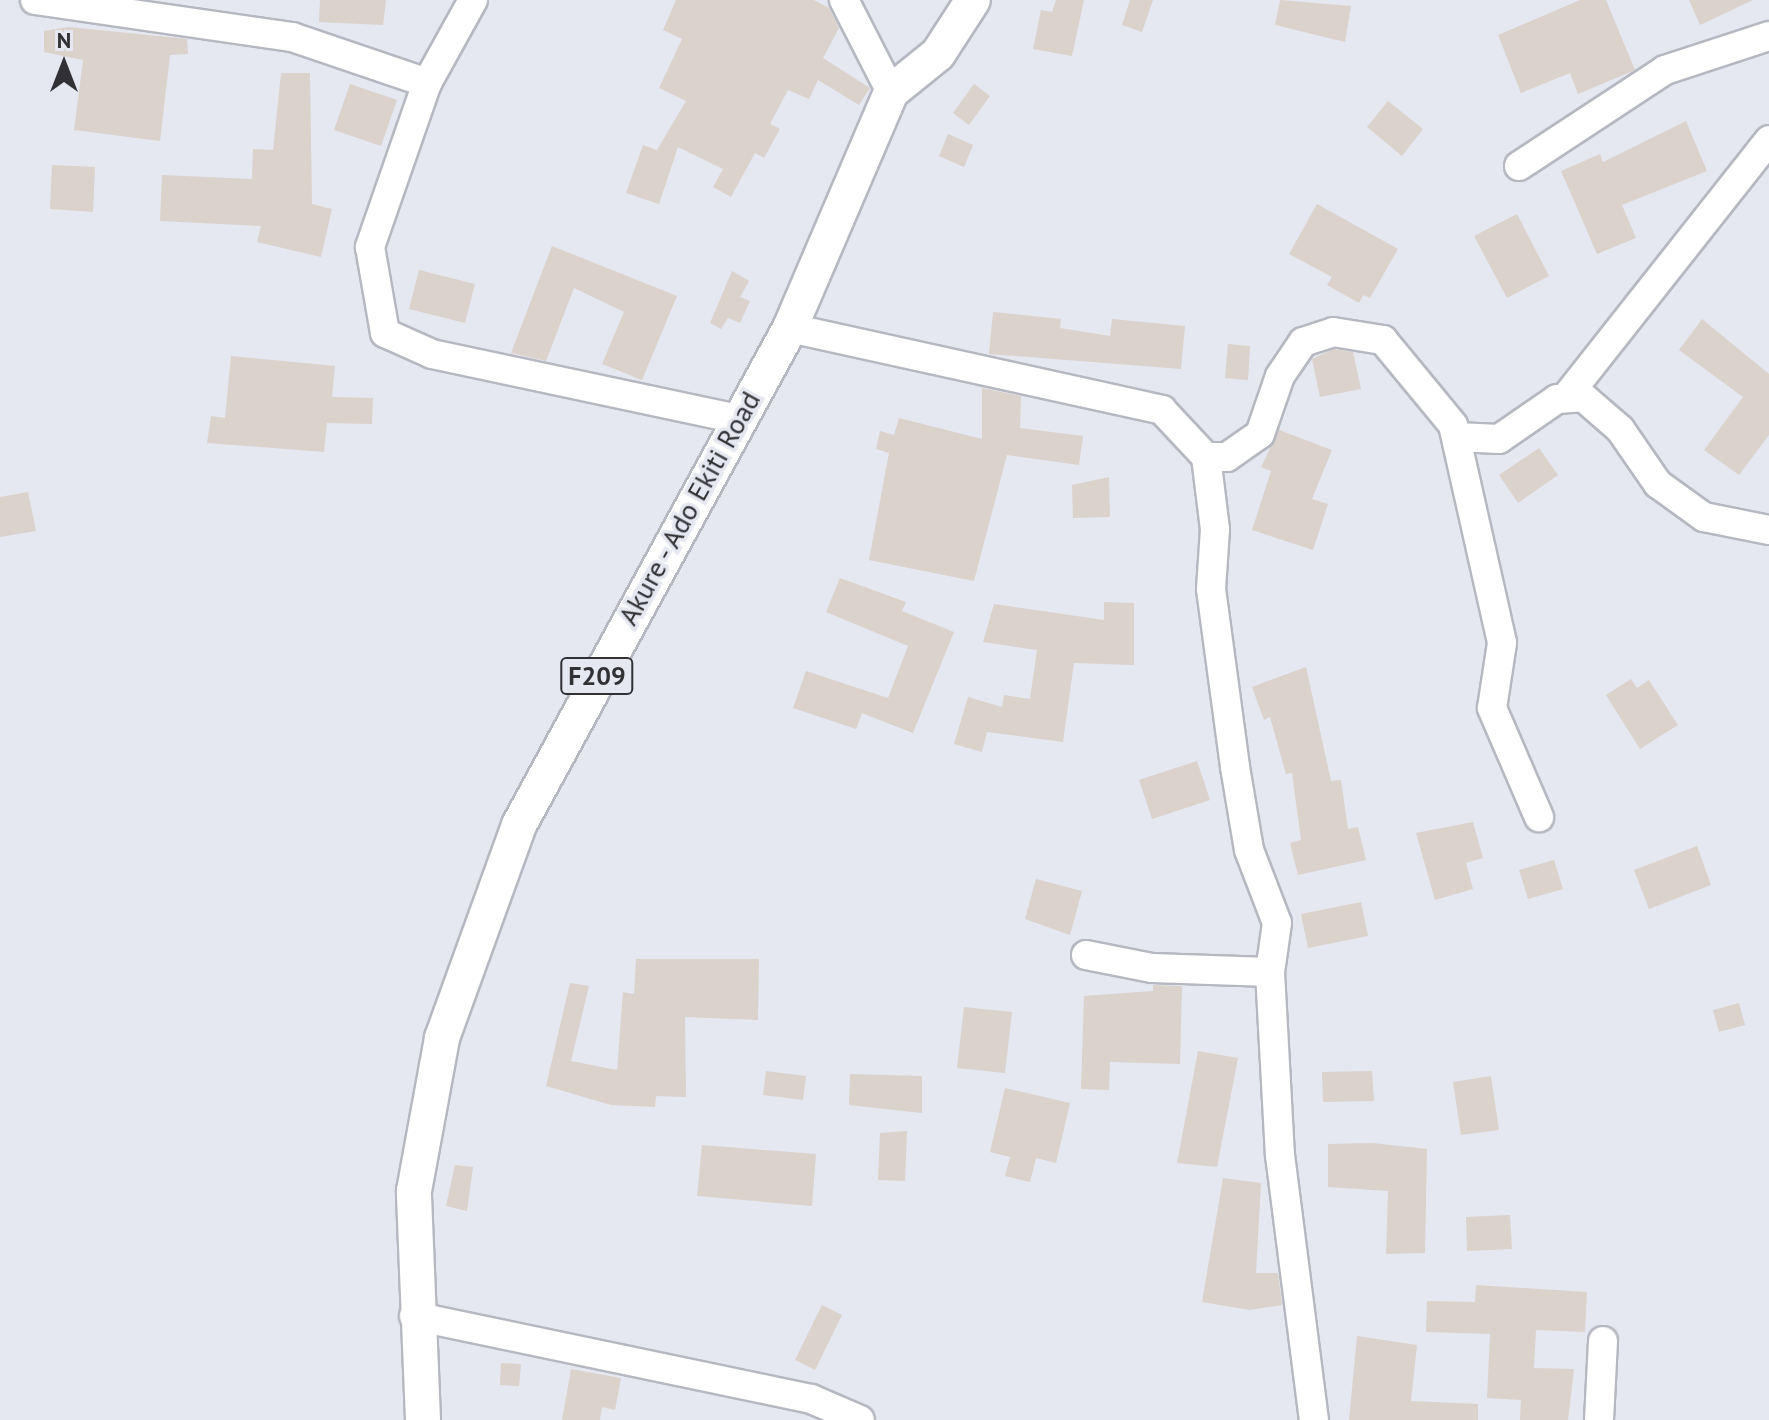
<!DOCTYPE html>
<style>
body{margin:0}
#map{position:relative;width:1769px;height:1420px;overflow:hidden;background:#e5e7f1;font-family:"PT Sans",sans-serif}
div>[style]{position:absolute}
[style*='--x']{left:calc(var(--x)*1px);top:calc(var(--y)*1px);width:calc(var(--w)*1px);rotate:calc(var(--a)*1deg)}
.building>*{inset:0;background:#dbd2cb}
.roads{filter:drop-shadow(2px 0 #b6b8c1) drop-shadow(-2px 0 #b6b8c1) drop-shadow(0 2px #b6b8c1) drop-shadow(0 -2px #b6b8c1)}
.minor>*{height:28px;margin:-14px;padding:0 14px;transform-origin:14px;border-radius:14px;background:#fff}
.major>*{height:34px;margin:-17px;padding:0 17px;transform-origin:17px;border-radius:17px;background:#fff}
span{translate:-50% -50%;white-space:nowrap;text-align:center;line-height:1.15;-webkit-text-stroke:7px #e5e7f1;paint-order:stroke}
.shield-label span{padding:2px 6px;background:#e5e7f1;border:2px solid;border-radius:6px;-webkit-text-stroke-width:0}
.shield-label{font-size:26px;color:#313135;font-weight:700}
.street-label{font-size:28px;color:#313135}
.north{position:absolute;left:24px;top:24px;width:80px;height:80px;-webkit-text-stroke:6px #e5e7f1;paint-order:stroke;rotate:0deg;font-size:22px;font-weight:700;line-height:32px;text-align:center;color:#313135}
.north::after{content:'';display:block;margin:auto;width:28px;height:36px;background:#313135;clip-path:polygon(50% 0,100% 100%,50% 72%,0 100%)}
</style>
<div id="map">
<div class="building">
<div style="clip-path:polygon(320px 0,386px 0,383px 25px,319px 22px)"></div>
<div style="clip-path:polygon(676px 0,814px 0,829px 8px,839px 28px,823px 58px,870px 88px,859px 105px,818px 80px,809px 99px,788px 90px,770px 124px,780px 129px,764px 158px,755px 153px,731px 197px,713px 187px,723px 169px,678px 147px,659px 204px,626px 193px,643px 145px,657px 150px,686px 101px,659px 88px,682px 39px,663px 30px)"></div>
<div style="clip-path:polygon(1056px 0,1084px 0,1072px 56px,1033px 49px,1041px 10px,1052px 12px)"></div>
<div style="clip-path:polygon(1130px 0,1153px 0,1142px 32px,1122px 25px)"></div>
<div style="clip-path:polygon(1280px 0,1351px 6px,1345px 42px,1275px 25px)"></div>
<div style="clip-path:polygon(1580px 0,1606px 0,1635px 70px,1578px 94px,1570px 73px,1521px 93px,1498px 35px)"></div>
<div style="clip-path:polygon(1689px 0,1753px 0,1700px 25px)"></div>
<div style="clip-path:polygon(69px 27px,187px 39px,188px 54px,170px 55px,160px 141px,74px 130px,83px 60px,44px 52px,44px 31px)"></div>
<div style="clip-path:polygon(281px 73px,310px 73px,312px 204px,332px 209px,321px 257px,257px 242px,261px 226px,160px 221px,162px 175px,252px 179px,253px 149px,273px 150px)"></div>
<div style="clip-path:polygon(350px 84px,397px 100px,381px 146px,334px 130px)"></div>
<div style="clip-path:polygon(974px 84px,990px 96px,969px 125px,953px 113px)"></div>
<div style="clip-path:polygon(1388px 101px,1423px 129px,1402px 156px,1367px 127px)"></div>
<div style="clip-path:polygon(1686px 121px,1707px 171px,1622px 205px,1636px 238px,1597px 254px,1561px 171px,1600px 154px,1603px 162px)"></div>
<div style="clip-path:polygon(948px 134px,973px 145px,964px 167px,939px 156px)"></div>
<div style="clip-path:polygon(52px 165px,95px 167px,93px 212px,50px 209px)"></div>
<div style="clip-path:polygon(1317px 204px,1398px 249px,1370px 298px,1363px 295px,1359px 303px,1327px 285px,1332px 277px,1289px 254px)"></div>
<div style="clip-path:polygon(1517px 214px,1549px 276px,1507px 298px,1474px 236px)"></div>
<div style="clip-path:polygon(552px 246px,677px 296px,642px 380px,602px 364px,624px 312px,574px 288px,546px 361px,511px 353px)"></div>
<div style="clip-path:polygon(419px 270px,475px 284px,465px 323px,409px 309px)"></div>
<div style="clip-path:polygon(732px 271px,749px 281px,740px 297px,750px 301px,740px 323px,728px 318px,721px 329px,710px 323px)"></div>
<div style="clip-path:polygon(993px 312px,1061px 319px,1060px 328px,1110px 336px,1112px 319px,1185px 326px,1181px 369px,989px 354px)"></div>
<div style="clip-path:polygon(1702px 319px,1769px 374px,1769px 435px,1739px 475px,1704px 450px,1743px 397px,1679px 350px)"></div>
<div style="clip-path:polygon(1228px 344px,1250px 346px,1248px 380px,1225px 378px)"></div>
<div style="clip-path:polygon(1334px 349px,1353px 352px,1361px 389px,1320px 397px,1312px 359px)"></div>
<div style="clip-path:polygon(231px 356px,335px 366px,332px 397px,373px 398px,372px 424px,327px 423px,324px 452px,207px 443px,211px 416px,225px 418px)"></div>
<div style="clip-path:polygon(982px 388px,1021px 396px,1020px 428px,1083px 436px,1079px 465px,1007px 455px,974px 581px,869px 560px,889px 453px,876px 449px,880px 431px,894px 435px,899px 418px,982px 439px)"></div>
<div style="clip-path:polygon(1279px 430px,1332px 450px,1312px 499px,1328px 504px,1313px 550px,1252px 530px,1271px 471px,1261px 467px)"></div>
<div style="clip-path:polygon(1539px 448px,1558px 475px,1518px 503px,1499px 475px)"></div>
<div style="clip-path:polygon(1109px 477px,1110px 517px,1073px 518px,1072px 485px)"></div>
<div style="clip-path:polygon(28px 492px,36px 531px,0 537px,0 497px)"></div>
<div style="clip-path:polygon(840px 578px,906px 602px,902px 611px,954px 632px,913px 733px,862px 713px,856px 729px,793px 708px,806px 671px,888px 698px,908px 646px,826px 612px)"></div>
<div style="clip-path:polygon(1104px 602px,1134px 603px,1134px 665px,1074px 663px,1063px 742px,987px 732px,982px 752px,954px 744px,968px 697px,1002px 707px,1004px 695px,1030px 699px,1037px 650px,983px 642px,994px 604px,1104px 620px)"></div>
<div style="clip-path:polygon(1306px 667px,1331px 781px,1341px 780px,1348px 829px,1358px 827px,1366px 860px,1298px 875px,1290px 843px,1301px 840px,1292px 773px,1286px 774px,1270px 717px,1264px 720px,1252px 687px)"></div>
<div style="clip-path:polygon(1631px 679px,1637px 688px,1649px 680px,1678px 725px,1640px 749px,1606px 695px)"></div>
<div style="clip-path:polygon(1197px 761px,1210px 800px,1152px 819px,1139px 780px)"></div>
<div style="clip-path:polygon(1473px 822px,1483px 858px,1466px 863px,1473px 889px,1435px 900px,1416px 833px)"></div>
<div style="clip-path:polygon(1697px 846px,1711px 885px,1649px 909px,1634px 870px)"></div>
<div style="clip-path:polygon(1554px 860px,1563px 889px,1528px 899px,1519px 870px)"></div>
<div style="clip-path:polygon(1036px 879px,1082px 891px,1070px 935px,1025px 919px)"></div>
<div style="clip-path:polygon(1361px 902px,1368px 936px,1308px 948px,1301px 914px)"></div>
<div style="clip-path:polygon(636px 959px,759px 959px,758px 1020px,685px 1017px,686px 1097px,656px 1096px,655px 1107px,611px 1105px,546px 1086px,570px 983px,589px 986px,571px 1061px,617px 1070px,623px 992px,634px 994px)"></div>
<div style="clip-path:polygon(1153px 985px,1182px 986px,1180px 1064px,1110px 1062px,1109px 1090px,1081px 1089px,1084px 996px,1153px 991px)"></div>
<div style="clip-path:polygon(1739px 1003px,1745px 1025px,1719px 1032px,1713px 1010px)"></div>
<div style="clip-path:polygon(964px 1007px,1012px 1012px,1005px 1073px,957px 1068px)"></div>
<div style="clip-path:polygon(1198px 1051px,1238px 1058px,1217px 1167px,1177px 1163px)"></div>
<div style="clip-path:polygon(766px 1071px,806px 1076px,803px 1100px,763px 1095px)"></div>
<div style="clip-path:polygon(1372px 1071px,1374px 1101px,1323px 1102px,1322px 1072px)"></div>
<div style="clip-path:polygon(850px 1074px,922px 1076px,922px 1113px,849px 1105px)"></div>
<div style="clip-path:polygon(1491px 1076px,1499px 1130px,1461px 1135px,1453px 1082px)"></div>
<div style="clip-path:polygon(1005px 1088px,1070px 1103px,1056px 1163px,1036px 1158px,1030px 1182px,1005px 1176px,1010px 1157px,990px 1152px)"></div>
<div style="clip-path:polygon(907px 1131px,905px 1181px,878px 1180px,880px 1133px)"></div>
<div style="clip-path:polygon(1373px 1143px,1427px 1149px,1425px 1253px,1386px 1254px,1388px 1191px,1328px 1187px,1328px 1144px)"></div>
<div style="clip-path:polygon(702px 1145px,816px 1154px,812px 1206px,697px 1196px)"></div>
<div style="clip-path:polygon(455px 1165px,473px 1167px,467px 1211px,446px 1206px)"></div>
<div style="clip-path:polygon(1223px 1178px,1261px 1183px,1256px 1273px,1278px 1273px,1282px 1305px,1250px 1310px,1202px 1302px)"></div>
<div style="clip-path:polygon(1510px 1215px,1512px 1249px,1467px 1251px,1466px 1217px)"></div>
<div style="clip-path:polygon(1476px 1285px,1587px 1292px,1585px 1332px,1536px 1330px,1534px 1368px,1574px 1369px,1568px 1420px,1520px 1420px,1521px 1400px,1487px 1398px,1490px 1334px,1426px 1332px,1427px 1301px,1475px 1302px)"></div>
<div style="clip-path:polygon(822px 1305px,842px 1315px,815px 1370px,795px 1360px)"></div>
<div style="clip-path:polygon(1357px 1336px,1417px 1345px,1411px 1401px,1478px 1404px,1478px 1420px,1349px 1420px)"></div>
<div style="clip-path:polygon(501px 1363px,521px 1364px,519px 1386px,500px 1385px)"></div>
<div style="clip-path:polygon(571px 1369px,621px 1378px,615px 1410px,602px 1407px,600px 1420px,562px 1420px)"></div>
</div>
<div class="roads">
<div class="minor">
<div style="--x:35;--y:0;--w:260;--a:8.2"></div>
<div style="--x:292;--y:37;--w:143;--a:18.8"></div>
<div style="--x:473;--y:0;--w:95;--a:119"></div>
<div style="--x:427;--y:83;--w:174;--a:109.2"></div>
<div style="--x:370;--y:247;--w:87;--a:80.1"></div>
<div style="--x:385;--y:333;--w:51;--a:24.1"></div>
<div style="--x:432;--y:354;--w:313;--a:12"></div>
<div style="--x:844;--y:0;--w:103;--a:62.9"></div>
<div style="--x:1519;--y:166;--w:175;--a:-33.3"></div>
<div style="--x:1665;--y:70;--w:109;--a:-18.1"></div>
<div style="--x:790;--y:328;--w:381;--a:12.4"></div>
<div style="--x:1162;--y:410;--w:64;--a:46.9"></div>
<div style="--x:1206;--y:457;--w:73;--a:82.9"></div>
<div style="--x:1215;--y:529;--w:60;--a:93.8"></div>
<div style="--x:1211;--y:589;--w:180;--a:82.3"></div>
<div style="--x:1235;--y:767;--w:84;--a:80.4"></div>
<div style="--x:1249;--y:850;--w:78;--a:69"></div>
<div style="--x:1277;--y:923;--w:49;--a:98.1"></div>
<div style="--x:1270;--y:972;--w:183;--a:86.9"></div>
<div style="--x:1280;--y:1155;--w:267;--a:82.7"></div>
<div style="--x:1567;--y:396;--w:326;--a:-51.7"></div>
<div style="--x:1457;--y:437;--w:42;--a:2.7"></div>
<div style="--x:1499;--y:439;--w:70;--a:-34.6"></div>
<div style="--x:1557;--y:399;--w:26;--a:-4"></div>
<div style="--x:1583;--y:397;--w:49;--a:40.9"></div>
<div style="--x:1620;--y:429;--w:67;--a:55.4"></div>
<div style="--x:1658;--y:484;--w:57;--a:35.7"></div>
<div style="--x:1704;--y:517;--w:66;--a:11.3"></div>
<div style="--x:1206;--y:457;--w:21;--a:0"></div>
<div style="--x:1227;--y:457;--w:40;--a:-34.9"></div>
<div style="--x:1260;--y:434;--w:61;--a:-71"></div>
<div style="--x:1280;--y:376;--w:41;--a:-55.9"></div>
<div style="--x:1303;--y:342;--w:32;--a:-18"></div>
<div style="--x:1333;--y:332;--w:51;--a:9.1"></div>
<div style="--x:1383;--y:340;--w:110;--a:50.5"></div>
<div style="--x:1453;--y:425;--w:223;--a:77.3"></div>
<div style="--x:1502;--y:643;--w:66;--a:98.7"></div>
<div style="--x:1492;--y:708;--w:119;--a:66.7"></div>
<div style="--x:1086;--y:955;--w:67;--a:11.1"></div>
<div style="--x:1152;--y:968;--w:118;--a:1.9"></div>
<div style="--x:414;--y:1316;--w:406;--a:11.8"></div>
<div style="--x:811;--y:1399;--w:53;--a:23.2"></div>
<div style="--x:1599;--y:1420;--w:79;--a:-87.1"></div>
</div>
<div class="major">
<div style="--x:423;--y:1420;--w:229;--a:-92.3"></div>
<div style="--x:414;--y:1191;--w:156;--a:-79.6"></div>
<div style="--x:442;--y:1038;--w:226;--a:-70.1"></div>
<div style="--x:519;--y:825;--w:566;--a:-61.4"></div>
<div style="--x:790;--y:328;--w:257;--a:-66.8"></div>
<div style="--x:891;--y:92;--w:60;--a:-39"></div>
<div style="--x:938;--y:54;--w:64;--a:-57.1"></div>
</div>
</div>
<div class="shield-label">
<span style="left:597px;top:676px">F209</span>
</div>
<div class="street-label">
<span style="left:689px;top:508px;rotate:-61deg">Akure - Ado Ekiti Road</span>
</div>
<div class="north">N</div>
</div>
